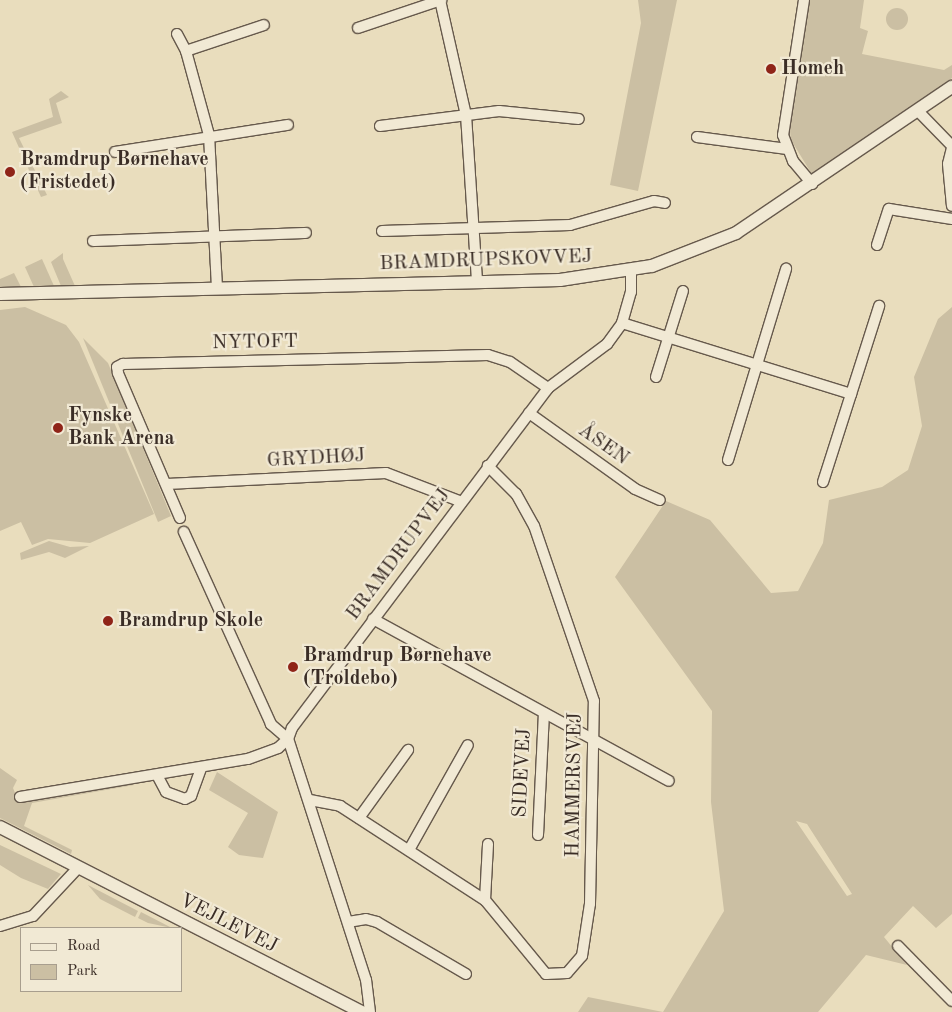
<!DOCTYPE html>
<meta charset="utf-8">
<style>
body{margin:0}
#map{position:relative;width:952px;height:1012px;overflow:hidden;background:#e9ddbd;font-family:"Old Standard TT",serif}
div>[style]{position:absolute}
[style*='--x']{left:calc(var(--x)*1px);top:calc(var(--y)*1px);width:calc(var(--w)*1px);rotate:calc(var(--a)*1deg)}
.green>*{inset:0;background:#cbbfa3}
.round{border-radius:50%}
.roads{filter:drop-shadow(1px 0 #66594c) drop-shadow(-1px 0 #66594c) drop-shadow(0 1px #66594c) drop-shadow(0 -1px #66594c)}
.minor>*{height:10px;margin:-5px;padding:0 5px;transform-origin:5px;border-radius:5px;background:#f1e9d4}
.tertiary>*{height:12px;margin:-6px;padding:0 6px;transform-origin:6px;border-radius:6px;background:#f1e9d4}
.dots>*{width:14px;height:14px;translate:-50% -50%;box-sizing:border-box;border:2px solid #f1e9d4;border-radius:50%}
span{translate:-50% -50%;white-space:nowrap;text-align:center;line-height:1.15;-webkit-text-stroke:4.5px #f1e9d4;paint-order:stroke}
.poi-label{font-size:20px;color:#3a2d26;font-weight:700}
.left{translate:0 -50%;text-align:left}
.street-label{font-size:20px;color:#3a2d26}
.legend{position:absolute;left:20px;top:927px;width:162px;height:65px;box-sizing:border-box;background:#f1e9d4;border:1px solid #a89e8e;margin:0;padding:6px 9px;list-style:none;font-size:15px;color:#3a2d26}
.legend li{display:flex;align-items:center;gap:10px;height:25px}
.legend b{width:25px;border:1px solid #a89e8e}
</style>
<div id="map">
<div class="green">
<div style="clip-path:polygon(638px 0,677px 0,638px 191px,610px 185px,641px 23px)"></div>
<div style="clip-path:polygon(810px 0,864px 0,860px 28px,868px 31px,862px 54px,944px 70px,952px 65px,952px 78px,813px 176px,791px 140px,789px 122px,789px 102px)"></div>
<div class="round" style="left:886px;top:8px;width:22px;height:22px"></div>
<div style="clip-path:polygon(61px 91px,69px 97px,56px 103px,62px 123px,19px 138px,47px 195px,41px 197px,12px 132px,53px 117px,49px 99px)"></div>
<div style="clip-path:polygon(63px 253px,63px 259px,75px 286px,61px 286px,51px 262px)"></div>
<div style="clip-path:polygon(42px 259px,54px 286px,34px 287px,25px 267px)"></div>
<div style="clip-path:polygon(14px 273px,21px 287px,0 288px,0 279px)"></div>
<div style="clip-path:polygon(25px 307px,66px 325px,79px 342px,154px 514px,90px 543px,48px 539px,32px 545px,21px 522px,0 531px,0 310px)"></div>
<div style="clip-path:polygon(evenodd,952px 307px,952px 914px,936px 928px,913px 906px,884px 937px,907px 965px,866px 955px,818px 1012px,578px 1012px,588px 997px,663px 1012px,724px 911px,711px 802px,712px 711px,615px 577px,666px 501px,710px 520px,771px 593px,798px 591px,823px 543px,829px 500px,882px 487px,908px 470px,922px 426px,914px 377px,938px 319px,952px 307px,796px 821px,807px 824px,852px 894px,847px 896px,796px 821px)"></div>
<div style="clip-path:polygon(83px 338px,108px 363px,171px 516px,158px 522px)"></div>
<div style="clip-path:polygon(49px 541px,70px 547px,89px 546px,65px 558px,49px 552px,21px 560px,20px 553px)"></div>
<div style="clip-path:polygon(0 768px,17px 780px,13px 788px,18px 800px,130px 782px,134px 785px,32px 803px,24px 826px,72px 850px,71px 854px,0 818px)"></div>
<div style="clip-path:polygon(217px 772px,278px 812px,263px 858px,239px 855px,228px 847px,248px 813px,209px 790px)"></div>
<div style="clip-path:polygon(0 845px,61px 874px,48px 889px,21px 878px,0 865px)"></div>
<div style="clip-path:polygon(88px 885px,138px 911px,135px 917px,100px 899px)"></div>
<div style="clip-path:polygon(141px 912px,172px 928px,148px 923px,138px 918px)"></div>
</div>
<div class="roads">
<div class="minor">
<div style="--x:440;--y:0;--w:118;--a:77.3"></div>
<div style="--x:466;--y:115;--w:167;--a:86.2"></div>
<div style="--x:804;--y:0;--w:137;--a:98.8"></div>
<div style="--x:783;--y:135;--w:28;--a:69"></div>
<div style="--x:793;--y:161;--w:30;--a:50"></div>
<div style="--x:358;--y:28;--w:88;--a:-18.6"></div>
<div style="--x:177;--y:34;--w:19;--a:62"></div>
<div style="--x:186;--y:51;--w:87;--a:74.7"></div>
<div style="--x:209;--y:135;--w:154;--a:87"></div>
<div style="--x:186;--y:51;--w:82;--a:-18.4"></div>
<div style="--x:918;--y:111;--w:49;--a:45.8"></div>
<div style="--x:380;--y:126;--w:120;--a:-7.2"></div>
<div style="--x:499;--y:111;--w:80;--a:5.7"></div>
<div style="--x:697;--y:137;--w:91;--a:7.6"></div>
<div style="--x:952;--y:148;--w:16;--a:104"></div>
<div style="--x:948;--y:164;--w:42;--a:84.6"></div>
<div style="--x:115;--y:152;--w:175;--a:-8.9"></div>
<div style="--x:382;--y:231;--w:188;--a:-1.8"></div>
<div style="--x:570;--y:225;--w:87;--a:-15.9"></div>
<div style="--x:654;--y:201;--w:11;--a:10"></div>
<div style="--x:93;--y:241;--w:213;--a:-2.2"></div>
<div style="--x:877;--y:245;--w:38;--a:-72"></div>
<div style="--x:889;--y:209;--w:64;--a:9"></div>
<div style="--x:622;--y:323;--w:240;--a:17.2"></div>
<div style="--x:656;--y:377;--w:90;--a:-72.6"></div>
<div style="--x:529;--y:413;--w:130;--a:35.6"></div>
<div style="--x:635;--y:489;--w:27;--a:24"></div>
<div style="--x:728;--y:460;--w:200;--a:-73.1"></div>
<div style="--x:823;--y:482;--w:185;--a:-72.3"></div>
<div style="--x:167;--y:484;--w:219;--a:-2.9"></div>
<div style="--x:386;--y:473;--w:81;--a:20.9"></div>
<div style="--x:180;--y:518;--w:158;--a:-113.2"></div>
<div style="--x:118;--y:373;--w:6;--a:-99"></div>
<div style="--x:117;--y:367;--w:7;--a:-27"></div>
<div style="--x:123;--y:364;--w:365;--a:-1.4"></div>
<div style="--x:488;--y:355;--w:23;--a:18"></div>
<div style="--x:510;--y:362;--w:46;--a:34.4"></div>
<div style="--x:373;--y:619;--w:337;--a:28.7"></div>
<div style="--x:157;--y:775;--w:19;--a:62"></div>
<div style="--x:166;--y:792;--w:20;--a:20"></div>
<div style="--x:185;--y:799;--w:7;--a:-27"></div>
<div style="--x:191;--y:796;--w:29;--a:-70"></div>
<div style="--x:20;--y:797;--w:231;--a:-9.5"></div>
<div style="--x:248;--y:759;--w:32;--a:-20"></div>
<div style="--x:278;--y:748;--w:13;--a:-42"></div>
<div style="--x:288;--y:739;--w:23;--a:-139"></div>
<div style="--x:271;--y:724;--w:211;--a:-114.4"></div>
<div style="--x:310;--y:800;--w:31;--a:11"></div>
<div style="--x:340;--y:806;--w:173;--a:33"></div>
<div style="--x:485;--y:900;--w:96;--a:50.5"></div>
<div style="--x:546;--y:974;--w:21;--a:-3"></div>
<div style="--x:567;--y:973;--w:23;--a:-49"></div>
<div style="--x:582;--y:956;--w:53;--a:-81.3"></div>
<div style="--x:590;--y:904;--w:203;--a:-88.9"></div>
<div style="--x:594;--y:701;--w:185;--a:-108.9"></div>
<div style="--x:534;--y:526;--w:37;--a:-119"></div>
<div style="--x:516;--y:494;--w:40;--a:-135"></div>
<div style="--x:359;--y:818;--w:84;--a:-54.2"></div>
<div style="--x:538;--y:835;--w:122;--a:-87.2"></div>
<div style="--x:409;--y:850;--w:120;--a:-60.7"></div>
<div style="--x:485;--y:900;--w:56;--a:-86.9"></div>
<div style="--x:348;--y:922;--w:18;--a:-9"></div>
<div style="--x:366;--y:919;--w:11;--a:15"></div>
<div style="--x:377;--y:922;--w:103;--a:30.3"></div>
<div style="--x:0;--y:926;--w:34;--a:-17"></div>
<div style="--x:33;--y:916;--w:64;--a:-46.9"></div>
<div style="--x:898;--y:946;--w:77;--a:45.5"></div>
<div style="--x:370;--y:1012;--w:32;--a:-97"></div>
<div style="--x:366;--y:980;--w:253;--a:-107.9"></div>
<div style="--x:288;--y:739;--w:12;--a:-70"></div>
<div style="--x:292;--y:728;--w:426;--a:-53"></div>
<div style="--x:548;--y:388;--w:74;--a:-36.7"></div>
<div style="--x:607;--y:344;--w:26;--a:-54"></div>
<div style="--x:622;--y:323;--w:32;--a:-74"></div>
<div style="--x:631;--y:292;--w:21;--a:-90"></div>
</div>
<div class="tertiary">
<div style="--x:0;--y:294;--w:560;--a:-1.43"></div>
<div style="--x:560;--y:280;--w:93;--a:-8.7"></div>
<div style="--x:652;--y:266;--w:90;--a:-21.4"></div>
<div style="--x:736;--y:233;--w:261;--a:-34.1"></div>
<div style="--x:0;--y:827;--w:407;--a:27.1"></div>
</div>
</div>
<div class="dots">
<div style="left:771px;top:69px;background:#8f2418"></div>
<div style="left:10px;top:172px;background:#8f2418"></div>
<div style="left:58px;top:428px;background:#8f2418"></div>
<div style="left:108px;top:621px;background:#8f2418"></div>
<div style="left:293px;top:667px;background:#8f2418"></div>
</div>
<div class="poi-label">
<span class="left" style="left:781px;top:69px">Homeh</span>
<span class="left" style="left:20px;top:172px">Bramdrup Børnehave<br>(Fristedet)</span>
<span class="left" style="left:68px;top:428px">Fynske<br>Bank Arena</span>
<span class="left" style="left:118px;top:621px">Bramdrup Skole</span>
<span class="left" style="left:303px;top:668px">Bramdrup Børnehave<br>(Troldebo)</span>
</div>
<div class="street-label">
<span style="left:486px;top:261px;rotate:-2deg">BRAMDRUPSKOVVEJ</span>
<span style="left:255px;top:343px;rotate:-1deg">NYTOFT</span>
<span style="left:603px;top:445px;rotate:35deg">ÅSEN</span>
<span style="left:316px;top:459px;rotate:-3deg">GRYDHØJ</span>
<span style="left:399px;top:555px;rotate:-53deg">BRAMDRUPVEJ</span>
<span style="left:523px;top:773px;rotate:-87deg">SIDEVEJ</span>
<span style="left:575px;top:785px;rotate:-89deg">HAMMERSVEJ</span>
<span style="left:228px;top:924px;rotate:27deg">VEJLEVEJ</span>
</div>
<ul class="legend">
<li><b style="height:6px;background:#f1e9d4"></b>Road</li>
<li><b style="height:14px;background:#cbbfa3"></b>Park</li>
</ul>
</div>
